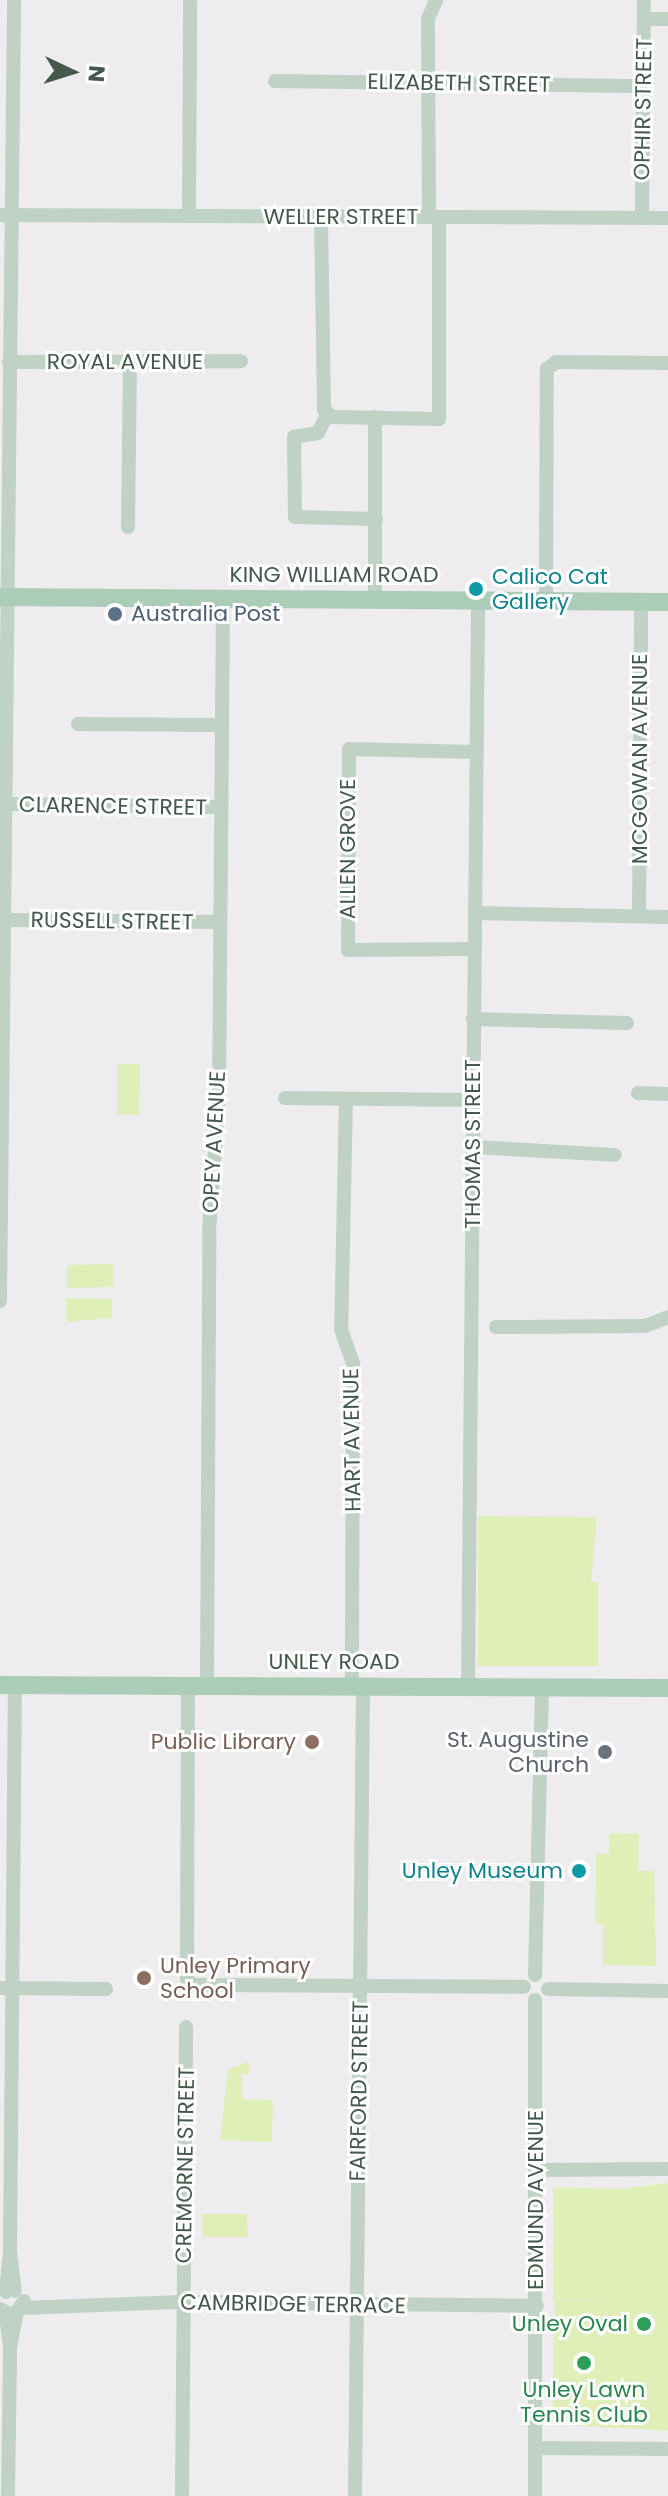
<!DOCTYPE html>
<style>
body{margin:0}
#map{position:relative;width:668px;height:2496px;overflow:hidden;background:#eeecef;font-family:Poppins,sans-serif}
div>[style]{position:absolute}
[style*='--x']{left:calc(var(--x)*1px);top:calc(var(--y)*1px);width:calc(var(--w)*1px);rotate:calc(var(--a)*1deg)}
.green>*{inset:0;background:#e0efb8}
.minor>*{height:14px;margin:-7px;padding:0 7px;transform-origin:7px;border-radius:7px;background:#bfd2c5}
.major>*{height:18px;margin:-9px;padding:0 9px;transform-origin:9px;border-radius:9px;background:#abccb7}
.dots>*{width:22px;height:22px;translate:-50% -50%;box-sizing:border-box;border:4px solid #fff;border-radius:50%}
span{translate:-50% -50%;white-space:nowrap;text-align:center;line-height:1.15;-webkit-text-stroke:6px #fff;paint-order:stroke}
.street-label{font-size:22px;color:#44594c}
.culture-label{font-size:22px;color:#0d838f}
.left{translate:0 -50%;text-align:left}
.right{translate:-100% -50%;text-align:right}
.service-label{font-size:22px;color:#4e5e75}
.worship-label{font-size:22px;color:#5b616d}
.education-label{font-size:22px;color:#785e54}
.leisure-label{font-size:22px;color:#27864d}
.north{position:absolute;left:32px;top:32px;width:80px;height:80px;-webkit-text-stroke:6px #fff;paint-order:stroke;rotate:94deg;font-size:22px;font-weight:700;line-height:32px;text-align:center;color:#44594c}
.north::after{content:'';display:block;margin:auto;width:28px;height:36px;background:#44594c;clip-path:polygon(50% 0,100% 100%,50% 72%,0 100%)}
</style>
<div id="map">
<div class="green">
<div style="clip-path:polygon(117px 1064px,140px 1064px,139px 1115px,117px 1115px)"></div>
<div style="clip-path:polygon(113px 1264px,113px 1287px,67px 1288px,67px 1265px)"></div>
<div style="clip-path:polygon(66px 1298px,112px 1299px,112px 1318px,67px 1322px)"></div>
<div style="clip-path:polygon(478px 1516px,597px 1517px,591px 1582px,598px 1582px,598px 1666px,478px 1666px)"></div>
<div style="clip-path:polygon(609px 1833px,639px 1834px,638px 1871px,654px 1871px,656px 1966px,603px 1965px,603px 1924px,595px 1924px,596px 1854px,609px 1854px)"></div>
<div style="clip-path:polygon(249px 2062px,249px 2074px,242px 2074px,242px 2099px,273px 2100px,272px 2142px,220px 2140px,228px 2069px)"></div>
<div style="clip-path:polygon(668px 2183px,668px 2431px,552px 2424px,555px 2300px,617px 2300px,553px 2299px,553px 2187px,620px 2189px)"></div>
<div style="clip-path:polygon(247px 2214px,248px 2237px,203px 2237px,202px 2214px)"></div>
</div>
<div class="minor">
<div style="--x:644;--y:19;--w:24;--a:0"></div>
<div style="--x:275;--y:81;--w:368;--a:0.8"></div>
<div style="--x:0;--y:215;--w:668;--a:0.26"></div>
<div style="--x:189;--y:216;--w:216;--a:-89.7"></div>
<div style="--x:321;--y:217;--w:193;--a:89.1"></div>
<div style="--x:324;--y:410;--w:11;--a:38"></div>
<div style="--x:333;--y:417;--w:106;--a:1.1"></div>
<div style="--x:439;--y:419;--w:202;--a:-90"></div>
<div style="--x:429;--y:217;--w:198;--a:-90.3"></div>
<div style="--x:428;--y:19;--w:21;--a:-67"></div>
<div style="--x:642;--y:218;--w:218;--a:-89.5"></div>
<div style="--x:9;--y:362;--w:232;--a:-0.2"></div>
<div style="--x:327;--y:415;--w:20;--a:117"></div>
<div style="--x:318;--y:433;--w:24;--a:171"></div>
<div style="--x:294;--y:437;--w:80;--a:89.3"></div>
<div style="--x:295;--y:517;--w:81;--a:1.4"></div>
<div style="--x:128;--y:527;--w:165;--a:-89.3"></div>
<div style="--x:375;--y:600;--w:183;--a:-90"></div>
<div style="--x:546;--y:601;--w:232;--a:-89.8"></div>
<div style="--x:547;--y:369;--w:11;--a:-38"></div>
<div style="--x:556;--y:362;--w:112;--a:0.5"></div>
<div style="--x:78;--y:724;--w:144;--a:0.4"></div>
<div style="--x:5;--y:804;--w:216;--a:0.8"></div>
<div style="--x:475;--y:913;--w:193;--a:1.2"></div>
<div style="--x:639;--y:916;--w:314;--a:-89.6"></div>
<div style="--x:4;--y:920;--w:216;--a:0.5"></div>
<div style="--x:473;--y:949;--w:125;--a:179.5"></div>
<div style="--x:348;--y:950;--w:201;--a:-89.7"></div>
<div style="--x:349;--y:749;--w:127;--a:1.4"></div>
<div style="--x:473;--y:1019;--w:154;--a:1.5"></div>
<div style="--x:638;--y:1093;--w:30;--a:2"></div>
<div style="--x:285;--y:1098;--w:189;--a:0.6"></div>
<div style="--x:346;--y:1099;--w:230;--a:91.2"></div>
<div style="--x:341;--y:1329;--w:36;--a:71"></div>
<div style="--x:353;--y:1363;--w:323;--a:90.2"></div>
<div style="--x:474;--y:1147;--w:141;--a:3.2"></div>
<div style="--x:0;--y:1301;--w:1301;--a:-89.38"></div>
<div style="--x:496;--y:1327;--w:149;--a:-0.4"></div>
<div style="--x:645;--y:1326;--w:25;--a:-21"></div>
<div style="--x:188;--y:1685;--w:295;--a:90.2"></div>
<div style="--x:187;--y:1980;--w:9;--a:36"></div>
<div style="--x:194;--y:1985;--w:330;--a:0.3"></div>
<div style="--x:207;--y:1685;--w:455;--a:-89.7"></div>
<div style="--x:209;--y:1230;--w:132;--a:-85.7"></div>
<div style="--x:219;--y:1098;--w:500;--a:-89.54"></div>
<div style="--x:468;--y:1687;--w:1087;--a:-89.47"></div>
<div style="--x:535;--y:1975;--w:288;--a:-88.6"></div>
<div style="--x:0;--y:1988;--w:106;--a:0.5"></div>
<div style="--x:548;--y:1989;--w:120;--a:1"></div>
<div style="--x:537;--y:2170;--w:131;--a:-0.4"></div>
<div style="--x:10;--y:2252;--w:568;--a:-89.5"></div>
<div style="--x:6;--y:2292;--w:40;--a:-84.3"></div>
<div style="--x:10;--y:2252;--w:39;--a:83"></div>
<div style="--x:23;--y:2308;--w:153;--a:-2.2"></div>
<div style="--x:176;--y:2302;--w:361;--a:0.6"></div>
<div style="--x:0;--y:2309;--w:16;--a:27"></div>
<div style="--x:14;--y:2316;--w:18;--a:-56"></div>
<div style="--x:6;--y:2315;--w:32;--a:83"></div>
<div style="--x:10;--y:2347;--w:33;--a:-79"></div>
<div style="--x:535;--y:2448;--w:133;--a:0.4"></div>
<div style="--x:8;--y:2496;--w:149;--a:-89.2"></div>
<div style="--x:182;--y:2496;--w:469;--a:-89.5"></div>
<div style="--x:355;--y:2496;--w:810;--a:-89.43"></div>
<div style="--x:535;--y:2496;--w:496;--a:-90"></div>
</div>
<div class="major">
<div style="--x:0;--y:597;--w:668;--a:0.43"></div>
<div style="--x:0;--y:1685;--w:668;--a:0.26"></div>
</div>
<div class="dots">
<div style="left:476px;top:589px;background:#0f9aa8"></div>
<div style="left:115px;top:614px;background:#5c6f8a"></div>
<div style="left:312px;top:1742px;background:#8d6e63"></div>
<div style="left:605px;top:1752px;background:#6b7280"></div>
<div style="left:579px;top:1871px;background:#0f9aa8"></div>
<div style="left:144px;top:1978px;background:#8d6e63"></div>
<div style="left:644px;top:2324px;background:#2e9e5b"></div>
<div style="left:584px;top:2363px;background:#2e9e5b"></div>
</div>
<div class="street-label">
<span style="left:459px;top:83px;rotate:1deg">ELIZABETH STREET</span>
<span style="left:643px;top:109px;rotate:-89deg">OPHIR STREET</span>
<span style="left:341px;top:217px">WELLER STREET</span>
<span style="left:125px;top:362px">ROYAL AVENUE</span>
<span style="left:334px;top:575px">KING WILLIAM ROAD</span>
<span style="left:640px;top:759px;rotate:-90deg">MCGOWAN AVENUE</span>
<span style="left:113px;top:806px;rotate:1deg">CLARENCE STREET</span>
<span style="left:348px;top:849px;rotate:-90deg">ALLEN GROVE</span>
<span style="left:112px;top:921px;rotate:1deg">RUSSELL STREET</span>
<span style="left:214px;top:1142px;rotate:-87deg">OPEY AVENUE</span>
<span style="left:473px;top:1144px;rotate:-90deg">THOMAS STREET</span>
<span style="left:352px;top:1440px;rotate:-91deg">HART AVENUE</span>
<span style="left:334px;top:1662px">UNLEY ROAD</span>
<span style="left:359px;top:2091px;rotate:-89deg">FAIRFORD STREET</span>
<span style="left:185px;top:2165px;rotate:-89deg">CREMORNE STREET</span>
<span style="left:536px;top:2200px;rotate:-90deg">EDMUND AVENUE</span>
<span style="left:293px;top:2304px;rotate:1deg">CAMBRIDGE TERRACE</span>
</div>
<div class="culture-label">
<span class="left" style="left:492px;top:589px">Calico Cat<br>Gallery</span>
<span class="right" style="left:563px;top:1871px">Unley Museum</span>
</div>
<div class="service-label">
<span class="left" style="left:131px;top:614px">Australia Post</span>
</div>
<div class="worship-label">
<span class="right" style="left:589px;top:1752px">St. Augustine<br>Church</span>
</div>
<div class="education-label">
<span class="right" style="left:296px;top:1742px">Public Library</span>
<span class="left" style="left:160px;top:1978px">Unley Primary<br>School</span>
</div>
<div class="leisure-label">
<span class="right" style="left:628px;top:2324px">Unley Oval</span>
<span style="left:584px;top:2402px">Unley Lawn<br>Tennis Club</span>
</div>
<div class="north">N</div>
</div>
